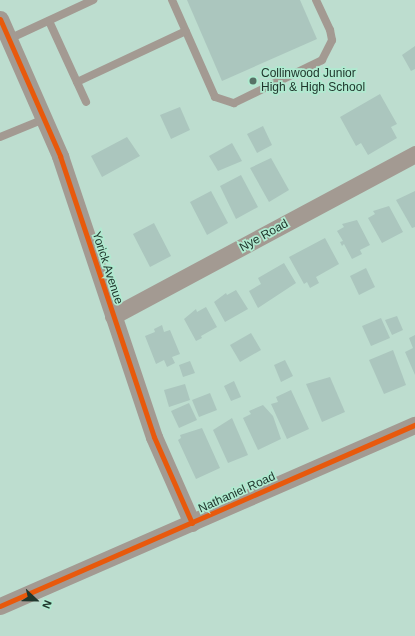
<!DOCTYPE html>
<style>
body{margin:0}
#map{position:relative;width:415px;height:636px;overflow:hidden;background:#bdddcf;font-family:Helvetica,sans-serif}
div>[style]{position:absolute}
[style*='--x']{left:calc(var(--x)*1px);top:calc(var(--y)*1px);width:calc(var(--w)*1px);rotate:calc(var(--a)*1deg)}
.building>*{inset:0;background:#abc6be}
.lane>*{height:8px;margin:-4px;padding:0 4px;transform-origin:4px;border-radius:4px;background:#a39a92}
.street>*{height:17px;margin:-8.5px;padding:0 8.5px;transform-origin:8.5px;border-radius:8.5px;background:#a39a92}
.cycleway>*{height:5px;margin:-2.5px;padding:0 2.5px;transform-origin:2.5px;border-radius:2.5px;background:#e8590c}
.dots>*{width:11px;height:11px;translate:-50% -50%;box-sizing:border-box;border:2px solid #b0ead0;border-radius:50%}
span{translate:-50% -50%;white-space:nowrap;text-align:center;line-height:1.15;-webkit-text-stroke:3.5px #b0ead0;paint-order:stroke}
.poi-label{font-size:12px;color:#20372d}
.left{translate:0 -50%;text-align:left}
.street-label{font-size:12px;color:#20372d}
.north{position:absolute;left:16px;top:580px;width:40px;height:40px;-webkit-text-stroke:3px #b0ead0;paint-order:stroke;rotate:112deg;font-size:11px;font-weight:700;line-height:16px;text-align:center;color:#20372d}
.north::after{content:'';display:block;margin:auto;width:14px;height:18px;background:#20372d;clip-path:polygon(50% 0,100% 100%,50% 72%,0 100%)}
</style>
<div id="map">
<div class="building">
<div style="clip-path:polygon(187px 0,300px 0,317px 39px,222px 81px)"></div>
<div style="clip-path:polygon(415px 46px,415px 69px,411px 71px,402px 55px)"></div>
<div style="clip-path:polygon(380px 94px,397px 124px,391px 127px,397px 138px,368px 155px,361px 143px,356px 146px,340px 117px)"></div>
<div style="clip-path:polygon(180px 107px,190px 130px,171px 139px,160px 115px)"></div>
<div style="clip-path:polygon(263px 126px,272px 145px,257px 153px,247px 134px)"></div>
<div style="clip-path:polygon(127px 137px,140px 156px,102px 177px,91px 156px)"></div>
<div style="clip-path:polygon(232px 143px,242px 161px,218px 171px,209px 156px)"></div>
<div style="clip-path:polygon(271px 158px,289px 190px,269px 202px,250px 168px)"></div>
<div style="clip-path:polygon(241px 175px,258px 207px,236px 219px,220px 186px)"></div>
<div style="clip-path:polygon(211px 191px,228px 223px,207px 235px,190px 202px)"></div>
<div style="clip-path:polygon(415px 191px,415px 227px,412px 228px,396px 200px)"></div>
<div style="clip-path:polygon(389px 206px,403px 232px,382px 243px,368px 218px,375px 214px,373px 211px)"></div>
<div style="clip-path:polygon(357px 220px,370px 245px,360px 250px,362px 254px,352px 259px,344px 244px,342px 246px,340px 242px,343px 241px,337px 231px,344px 227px,342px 224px)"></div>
<div style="clip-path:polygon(154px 223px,171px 256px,150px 267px,133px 234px)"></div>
<div style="clip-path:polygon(325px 238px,339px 264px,316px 277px,319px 283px,310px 288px,307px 282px,304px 284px,289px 257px)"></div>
<div style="clip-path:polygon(284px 263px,296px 283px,258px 308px,249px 291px,261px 284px,258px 278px)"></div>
<div style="clip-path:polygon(366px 268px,375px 287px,359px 295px,350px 276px)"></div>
<div style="clip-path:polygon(236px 290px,248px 309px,225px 322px,214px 302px,226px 293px,227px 295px)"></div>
<div style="clip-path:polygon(206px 307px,217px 327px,201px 336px,202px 338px,196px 341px,184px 319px,196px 309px,197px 312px)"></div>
<div style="clip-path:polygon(397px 316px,403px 330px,392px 335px,385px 320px)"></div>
<div style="clip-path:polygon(381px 318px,390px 338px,371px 346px,362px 326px)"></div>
<div style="clip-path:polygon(162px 325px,164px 332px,170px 330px,180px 354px,172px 357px,175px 363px,167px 367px,164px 360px,156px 364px,145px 336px,155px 332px,154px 329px)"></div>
<div style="clip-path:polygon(251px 333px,261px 350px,240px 362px,230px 345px)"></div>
<div style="clip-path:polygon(415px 335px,415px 375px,405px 352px,413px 348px,409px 338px)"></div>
<div style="clip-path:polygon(393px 350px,406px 385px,384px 394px,369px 360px)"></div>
<div style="clip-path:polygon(285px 360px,293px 376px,281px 382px,274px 365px)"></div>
<div style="clip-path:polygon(190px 361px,195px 373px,183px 377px,179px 365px)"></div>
<div style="clip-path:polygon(330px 377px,345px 412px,322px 422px,306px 384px)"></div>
<div style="clip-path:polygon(234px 381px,241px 397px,231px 401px,224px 386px)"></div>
<div style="clip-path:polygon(185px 384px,190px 400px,169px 407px,164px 390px)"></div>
<div style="clip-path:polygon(291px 390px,309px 429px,287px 439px,271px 404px,278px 402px,276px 397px)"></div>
<div style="clip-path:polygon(210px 393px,217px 410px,199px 417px,192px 400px)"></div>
<div style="clip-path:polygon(189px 403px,197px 420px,179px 428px,171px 411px)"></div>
<div style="clip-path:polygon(263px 405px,273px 416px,281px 439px,258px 450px,243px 418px,251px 414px,249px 411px)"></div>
<div style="clip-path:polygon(232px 418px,248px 455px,228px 463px,213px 430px)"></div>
<div style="clip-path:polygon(202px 428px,220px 468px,196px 479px,178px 440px,181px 438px,180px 435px)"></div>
</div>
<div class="lane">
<div style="--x:172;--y:0;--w:106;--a:66.1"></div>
<div style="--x:215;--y:97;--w:20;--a:18"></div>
<div style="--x:234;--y:103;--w:98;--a:-26"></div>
<div style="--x:322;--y:60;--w:22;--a:-63"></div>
<div style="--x:332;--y:40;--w:10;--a:-101"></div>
<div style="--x:330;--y:30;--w:33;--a:-115"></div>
<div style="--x:49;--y:21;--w:89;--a:65.4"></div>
<div style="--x:9;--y:39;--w:93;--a:-24.9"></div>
<div style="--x:77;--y:82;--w:120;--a:-25.1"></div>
<div style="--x:0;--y:137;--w:48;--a:-22.2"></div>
</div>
<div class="street">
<div style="--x:0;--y:19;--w:150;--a:66.3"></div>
<div style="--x:60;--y:156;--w:296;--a:71.5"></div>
<div style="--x:154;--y:437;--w:94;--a:66.2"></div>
<div style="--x:113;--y:316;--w:343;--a:-28.2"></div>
<div style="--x:0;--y:606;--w:453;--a:-23.6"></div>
</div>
<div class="cycleway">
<div style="--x:0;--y:19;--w:150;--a:66.3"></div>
<div style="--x:60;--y:156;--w:296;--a:71.5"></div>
<div style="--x:154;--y:437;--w:94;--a:66.2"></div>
<div style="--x:0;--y:606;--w:453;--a:-23.6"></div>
</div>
<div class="dots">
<div style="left:253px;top:81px;background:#577166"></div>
</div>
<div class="poi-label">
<span class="left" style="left:261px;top:81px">Collinwood Junior<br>High &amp; High School</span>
</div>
<div class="street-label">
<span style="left:264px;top:236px;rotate:-29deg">Nye Road</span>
<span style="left:107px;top:268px;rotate:72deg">Yorick Avenue</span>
<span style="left:237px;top:493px;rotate:-24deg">Nathaniel Road</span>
</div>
<div class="north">N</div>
</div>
